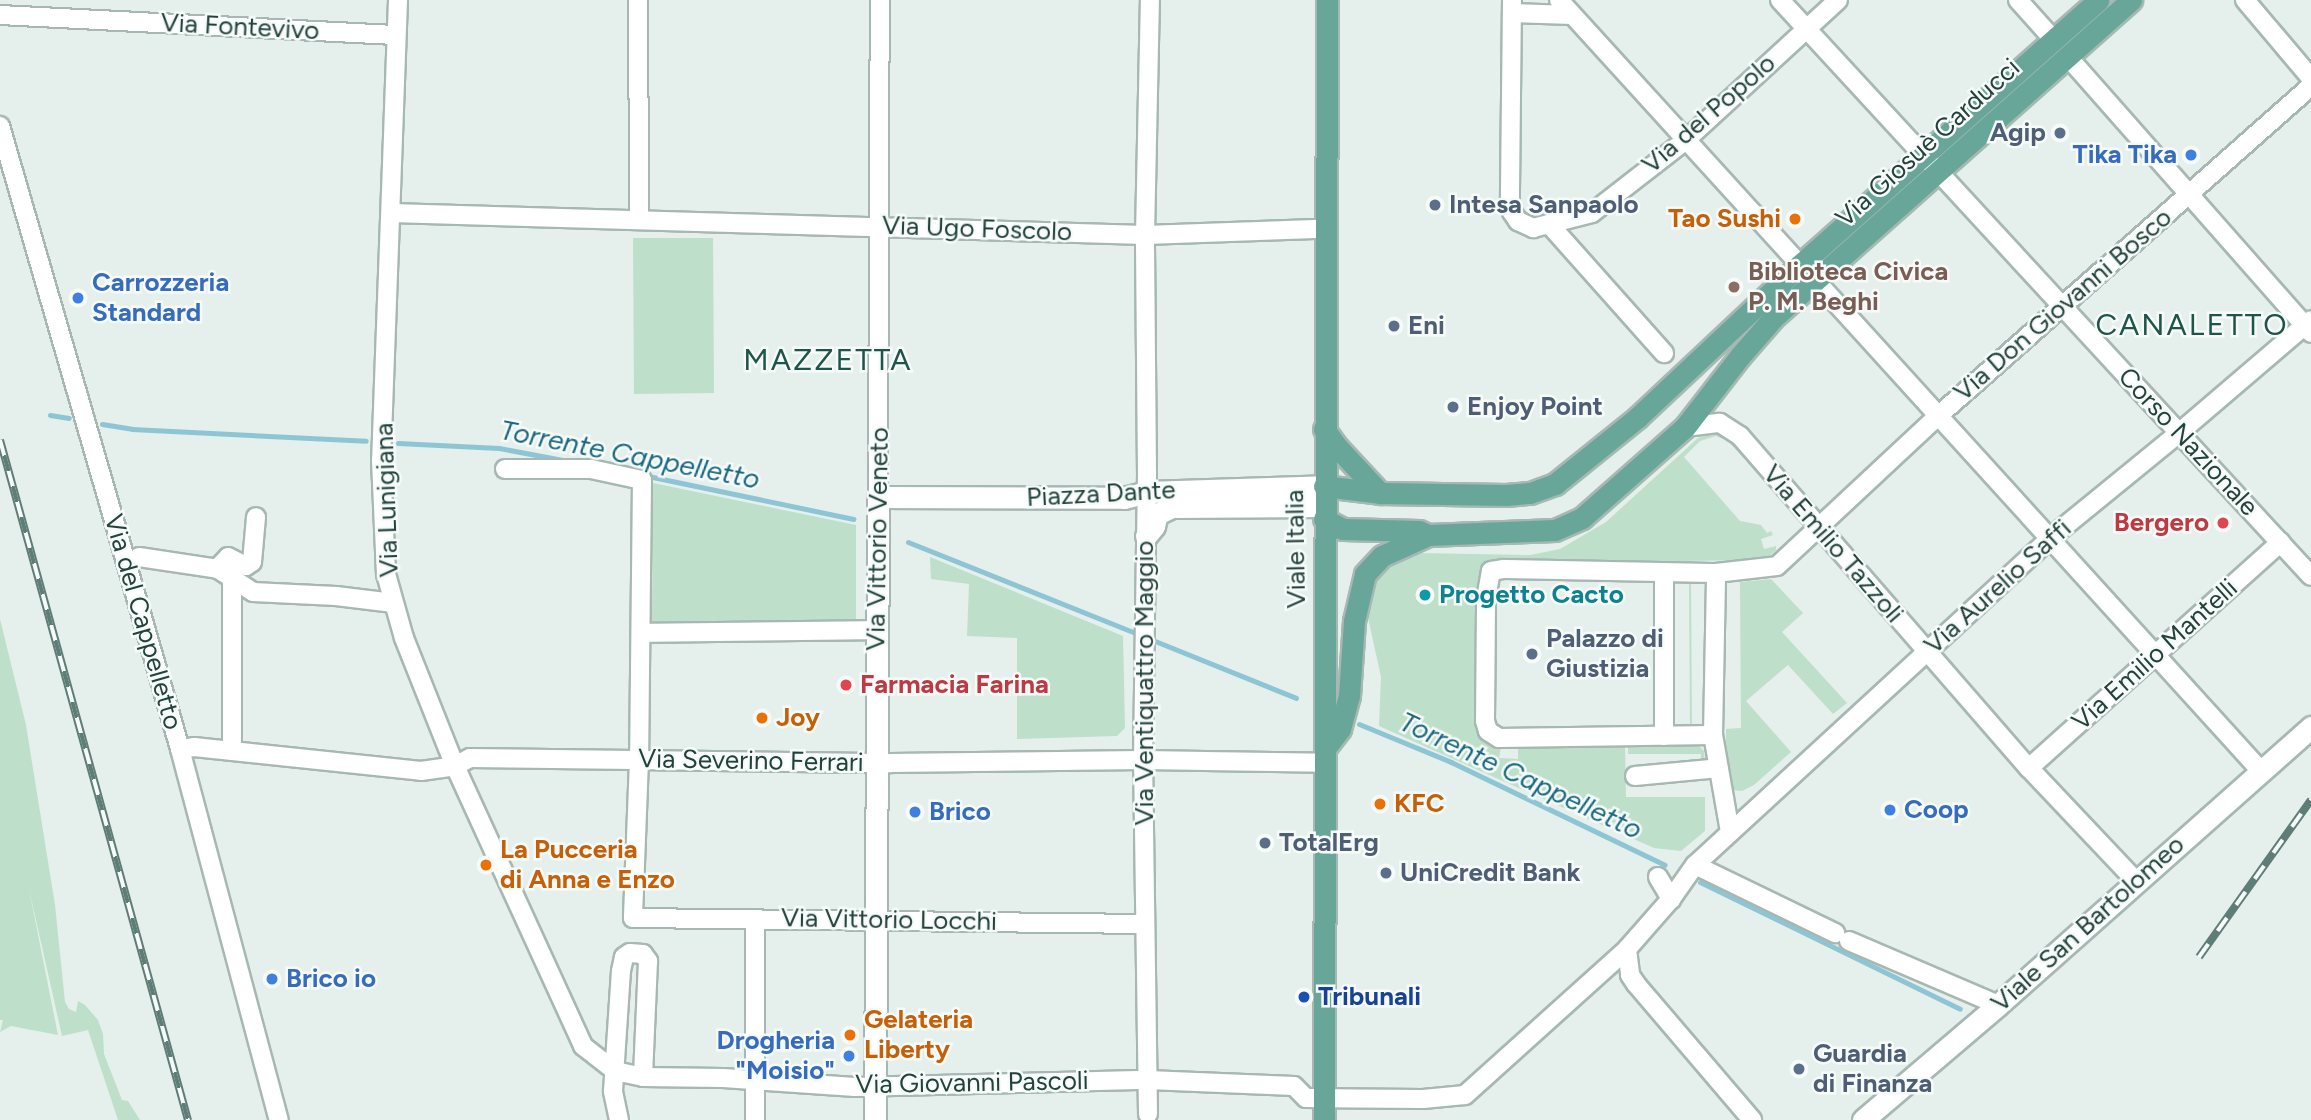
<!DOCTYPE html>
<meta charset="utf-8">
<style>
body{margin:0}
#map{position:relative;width:2311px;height:1120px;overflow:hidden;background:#e5efeb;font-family:Figtree,sans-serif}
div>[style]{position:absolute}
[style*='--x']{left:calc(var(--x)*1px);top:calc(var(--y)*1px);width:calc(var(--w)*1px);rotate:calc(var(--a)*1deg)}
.green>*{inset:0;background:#bee0ca}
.stream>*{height:5px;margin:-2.5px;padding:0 2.5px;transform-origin:2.5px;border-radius:2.5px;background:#8dc5d5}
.roads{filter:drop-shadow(2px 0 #a7b8b3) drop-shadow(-2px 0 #a7b8b3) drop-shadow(0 2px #a7b8b3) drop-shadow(0 -2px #a7b8b3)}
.street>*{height:18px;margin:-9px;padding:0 9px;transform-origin:9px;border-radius:9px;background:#fff}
.secondary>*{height:21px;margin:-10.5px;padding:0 10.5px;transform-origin:10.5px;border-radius:10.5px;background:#fff}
.primary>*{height:21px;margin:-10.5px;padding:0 10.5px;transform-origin:10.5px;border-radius:10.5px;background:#69a69a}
.rail>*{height:8px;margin-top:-4px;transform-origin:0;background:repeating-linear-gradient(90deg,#f6fbf9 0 16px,#5e7d77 0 32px);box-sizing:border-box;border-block:2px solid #5e7d77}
.dots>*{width:19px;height:19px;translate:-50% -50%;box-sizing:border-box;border:4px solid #f6fbf9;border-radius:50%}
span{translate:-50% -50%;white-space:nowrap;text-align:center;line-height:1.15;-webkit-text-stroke:5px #f6fbf9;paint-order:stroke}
.street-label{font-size:26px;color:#23423c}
.service-label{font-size:26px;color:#4e5e75;font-weight:700}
.right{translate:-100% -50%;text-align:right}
.left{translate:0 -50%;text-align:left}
.shop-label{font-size:26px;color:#366cbe;font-weight:700}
.food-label{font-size:26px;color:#c56008;font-weight:700}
.education-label{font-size:26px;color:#785e54;font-weight:700}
.health-label{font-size:26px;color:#be3a42;font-weight:700}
.culture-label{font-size:26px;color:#0d838f;font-weight:700}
.transit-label{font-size:26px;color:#164399;font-weight:700}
.water-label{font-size:28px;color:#1a6981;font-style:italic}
.quarter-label{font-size:30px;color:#1e554b;letter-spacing:2px}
</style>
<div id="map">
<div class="green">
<div style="clip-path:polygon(713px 238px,714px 393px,634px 394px,633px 238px)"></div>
<div style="clip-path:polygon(1709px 433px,1730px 438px,1747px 454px,1743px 457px,1728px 441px,1716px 436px,1700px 441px,1684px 457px,1740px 521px,1761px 525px,1767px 533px,1771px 531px,1773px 535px,1761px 539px,1764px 549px,1776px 546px,1776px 550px,1765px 560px,1492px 563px,1479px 722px,1481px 735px,1501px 747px,1499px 758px,1518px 759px,1518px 746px,1625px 746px,1626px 797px,1705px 797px,1705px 831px,1681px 851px,1654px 848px,1379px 726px,1381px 677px,1367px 613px,1373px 582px,1392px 562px,1401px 556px,1418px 553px,1530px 555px,1560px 549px,1606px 522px,1698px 438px)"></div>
<div style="clip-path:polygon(653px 483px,856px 525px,856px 625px,652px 622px)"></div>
<div style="clip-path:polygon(930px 557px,1123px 636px,1125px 728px,1117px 736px,1017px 739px,1017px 638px,967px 636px,969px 584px,931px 579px)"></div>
<div style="clip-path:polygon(1771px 579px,1803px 613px,1782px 632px,1847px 703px,1833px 714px,1788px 665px,1746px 701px,1791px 752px,1754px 785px,1742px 791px,1733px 790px,1726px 775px,1726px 729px,1741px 728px,1740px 582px)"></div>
<div style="clip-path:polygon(1678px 580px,1707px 582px,1691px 584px,1692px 727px,1690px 727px,1689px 583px,1675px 583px)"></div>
<div style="clip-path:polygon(0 619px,26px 725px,55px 905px,65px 1002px,69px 1009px,76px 1012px,78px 1001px,85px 1005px,98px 1020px,103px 1034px,104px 1054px,122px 1100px,128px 1101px,140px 1120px,118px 1120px,88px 1030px,62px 1036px,29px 889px,58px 1035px,11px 1026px,0 1032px,3px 1020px,0 1020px)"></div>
<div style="clip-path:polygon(1628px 746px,1699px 746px,1704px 751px,1705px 768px,1701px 768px,1701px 754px,1628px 754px)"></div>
</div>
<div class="stream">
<div style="--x:50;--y:415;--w:19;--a:9"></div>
<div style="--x:102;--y:424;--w:30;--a:9"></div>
<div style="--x:132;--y:429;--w:234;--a:2.9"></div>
<div style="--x:398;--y:443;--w:101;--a:2.8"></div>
<div style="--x:499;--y:448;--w:70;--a:10.7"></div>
<div style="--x:643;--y:475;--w:215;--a:11.8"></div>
<div style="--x:908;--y:542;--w:245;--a:21.8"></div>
<div style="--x:1155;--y:641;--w:152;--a:22"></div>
<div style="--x:1359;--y:724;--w:100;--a:22.4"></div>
<div style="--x:1451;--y:762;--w:237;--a:25.7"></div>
<div style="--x:1700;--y:882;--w:289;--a:26"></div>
</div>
<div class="roads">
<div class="street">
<div style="--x:398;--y:0;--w:460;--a:92.1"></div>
<div style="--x:381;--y:460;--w:114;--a:87.5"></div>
<div style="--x:386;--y:574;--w:66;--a:74.3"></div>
<div style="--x:404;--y:638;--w:138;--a:68.3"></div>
<div style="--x:455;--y:766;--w:308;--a:65.4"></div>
<div style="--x:583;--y:1046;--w:41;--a:38"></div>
<div style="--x:615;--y:1071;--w:29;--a:12"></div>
<div style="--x:643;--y:1077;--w:80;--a:0.7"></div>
<div style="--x:723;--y:1078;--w:132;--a:3.9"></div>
<div style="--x:855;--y:1087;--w:293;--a:-1.4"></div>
<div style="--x:1148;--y:1080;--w:146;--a:2.4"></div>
<div style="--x:1294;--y:1086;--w:17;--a:45"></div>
<div style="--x:1306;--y:1098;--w:117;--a:0.5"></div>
<div style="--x:1423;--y:1099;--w:42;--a:-5.4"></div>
<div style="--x:1465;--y:1095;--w:218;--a:-42"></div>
<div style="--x:1627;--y:949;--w:67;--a:-48.7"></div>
<div style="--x:1671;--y:899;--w:42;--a:-54.8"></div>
<div style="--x:1695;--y:865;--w:481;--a:-42.6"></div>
<div style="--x:2049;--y:539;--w:169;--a:-39.2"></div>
<div style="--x:2180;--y:432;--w:172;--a:-40.5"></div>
<div style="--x:638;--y:0;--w:220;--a:89.7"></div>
<div style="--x:1512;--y:0;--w:202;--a:90.6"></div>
<div style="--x:1510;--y:202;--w:10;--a:79"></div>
<div style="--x:1512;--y:212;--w:11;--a:56"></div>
<div style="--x:1518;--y:221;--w:17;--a:25"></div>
<div style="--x:1533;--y:228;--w:61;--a:-14.3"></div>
<div style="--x:1592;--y:213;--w:120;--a:-37.9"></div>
<div style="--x:1687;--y:139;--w:205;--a:-42.6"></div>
<div style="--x:1559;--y:0;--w:358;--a:47.7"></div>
<div style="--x:1780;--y:0;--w:783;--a:47.33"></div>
<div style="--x:2018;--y:0;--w:52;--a:48.1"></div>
<div style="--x:2245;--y:0;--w:102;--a:49.8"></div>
<div style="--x:1512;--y:13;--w:59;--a:1.9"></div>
<div style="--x:0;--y:15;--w:396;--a:2.9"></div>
<div style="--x:2068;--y:57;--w:368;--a:48.6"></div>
<div style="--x:0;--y:126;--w:648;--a:73.88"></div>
<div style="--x:180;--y:749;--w:384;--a:75.1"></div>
<div style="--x:391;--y:213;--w:754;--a:1.67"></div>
<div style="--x:1145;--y:235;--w:170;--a:-2"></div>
<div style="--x:1549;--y:224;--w:173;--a:48.3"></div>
<div style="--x:1816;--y:281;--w:662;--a:47.76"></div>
<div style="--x:1685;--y:427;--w:35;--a:-7"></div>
<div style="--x:1720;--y:423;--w:24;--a:33"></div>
<div style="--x:1740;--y:436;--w:440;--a:49"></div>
<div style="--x:2029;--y:768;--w:156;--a:46.6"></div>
<div style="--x:505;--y:469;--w:86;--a:0"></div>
<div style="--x:591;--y:469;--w:52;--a:12.2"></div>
<div style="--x:642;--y:480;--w:280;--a:90.6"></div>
<div style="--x:639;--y:760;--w:158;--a:92.2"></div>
<div style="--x:633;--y:918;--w:512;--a:0.67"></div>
<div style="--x:878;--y:497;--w:497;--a:-89.8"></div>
<div style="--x:139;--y:557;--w:80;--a:8.6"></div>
<div style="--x:218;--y:569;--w:42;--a:33.3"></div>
<div style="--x:253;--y:592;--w:83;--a:2.8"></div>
<div style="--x:336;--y:596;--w:58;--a:6.9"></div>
<div style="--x:217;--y:569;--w:16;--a:-47"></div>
<div style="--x:228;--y:557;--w:20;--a:27"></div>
<div style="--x:246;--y:566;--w:7;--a:-34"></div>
<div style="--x:252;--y:562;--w:45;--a:-84.9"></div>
<div style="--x:1664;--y:573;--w:163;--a:90"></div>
<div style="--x:232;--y:578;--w:173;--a:90"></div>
<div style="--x:641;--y:633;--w:236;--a:-0.7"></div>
<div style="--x:1713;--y:735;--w:214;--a:179.2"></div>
<div style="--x:1499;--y:738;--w:13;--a:-148"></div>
<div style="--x:1488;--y:731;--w:10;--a:-107"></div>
<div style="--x:1485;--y:721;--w:122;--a:-89.5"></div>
<div style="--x:1486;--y:599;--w:28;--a:-80"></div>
<div style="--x:1491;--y:571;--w:12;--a:-9"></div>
<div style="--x:1503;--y:569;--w:213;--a:1.1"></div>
<div style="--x:180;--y:749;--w:14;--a:-8"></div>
<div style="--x:194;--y:747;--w:228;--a:6"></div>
<div style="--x:421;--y:771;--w:34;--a:-8"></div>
<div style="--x:455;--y:766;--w:17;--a:-28"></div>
<div style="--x:470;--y:758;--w:421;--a:0.7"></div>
<div style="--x:891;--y:763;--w:252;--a:-0.7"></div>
<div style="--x:1143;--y:760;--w:182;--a:0.9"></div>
<div style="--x:2029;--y:768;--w:338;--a:-41.9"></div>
<div style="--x:1635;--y:776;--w:84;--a:-5.4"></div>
<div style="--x:1730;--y:832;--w:98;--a:-99.9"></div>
<div style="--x:1713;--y:735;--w:162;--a:-88.9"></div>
<div style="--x:1716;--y:573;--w:61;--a:-6.5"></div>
<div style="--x:1777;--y:566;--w:220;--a:-43"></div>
<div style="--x:1938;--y:416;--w:498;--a:-41.5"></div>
<div style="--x:1695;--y:865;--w:156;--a:25.9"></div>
<div style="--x:1658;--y:877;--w:26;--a:59"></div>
<div style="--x:1849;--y:941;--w:162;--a:23.2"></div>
<div style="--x:1627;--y:949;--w:26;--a:83"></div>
<div style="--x:1630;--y:975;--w:11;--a:56"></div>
<div style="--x:1636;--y:984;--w:179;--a:49.5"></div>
<div style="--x:1148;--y:1114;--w:354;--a:-90.8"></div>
<div style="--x:1143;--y:760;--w:286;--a:-89.2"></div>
<div style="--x:1147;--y:474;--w:239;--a:-90.5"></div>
<div style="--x:1145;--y:235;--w:235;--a:-88.8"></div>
<div style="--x:619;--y:1120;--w:30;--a:-102"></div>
<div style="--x:613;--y:1091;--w:120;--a:-86.2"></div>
<div style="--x:621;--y:971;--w:14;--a:-78"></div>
<div style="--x:624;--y:957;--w:7;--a:-34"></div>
<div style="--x:630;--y:953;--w:13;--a:4"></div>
<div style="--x:643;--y:954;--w:9;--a:54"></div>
<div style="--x:648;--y:961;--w:116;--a:92.5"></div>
<div style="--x:755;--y:1120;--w:201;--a:-90"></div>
</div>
<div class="secondary">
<div style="--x:1146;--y:536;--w:13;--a:-51"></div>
<div style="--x:1154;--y:526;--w:12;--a:-76"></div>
<div style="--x:1157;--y:514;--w:17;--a:-25"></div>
<div style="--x:1172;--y:507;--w:152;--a:-0.4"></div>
<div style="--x:875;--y:1120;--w:623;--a:-89.72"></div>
<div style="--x:878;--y:497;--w:246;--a:0.2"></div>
<div style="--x:1124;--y:498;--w:24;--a:-15"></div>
<div style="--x:1147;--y:492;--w:177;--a:-1.9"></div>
<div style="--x:1863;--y:1120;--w:177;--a:-40.4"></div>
<div style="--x:1998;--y:1005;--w:419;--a:-41.6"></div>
</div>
<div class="primary">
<div style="--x:1324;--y:429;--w:24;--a:54"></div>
<div style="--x:1338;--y:448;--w:62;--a:47"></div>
<div style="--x:1324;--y:486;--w:56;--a:7.1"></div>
<div style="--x:1380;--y:493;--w:126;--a:0.9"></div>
<div style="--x:1506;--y:495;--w:24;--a:-5"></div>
<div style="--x:1530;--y:493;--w:27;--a:-20"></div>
<div style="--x:1555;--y:484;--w:107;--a:-38.9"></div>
<div style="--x:1638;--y:417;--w:222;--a:-43.2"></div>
<div style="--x:1800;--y:265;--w:399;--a:-41.6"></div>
<div style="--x:1324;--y:519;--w:21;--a:28"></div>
<div style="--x:1343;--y:529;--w:76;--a:1.5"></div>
<div style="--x:1419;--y:531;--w:10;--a:24"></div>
<div style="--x:1428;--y:535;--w:127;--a:-2.3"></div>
<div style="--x:1555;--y:530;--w:30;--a:-24"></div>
<div style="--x:1582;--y:518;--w:137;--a:-41.5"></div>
<div style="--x:1685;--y:427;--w:90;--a:-52.2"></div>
<div style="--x:1740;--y:356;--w:50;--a:-49"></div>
<div style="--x:1773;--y:318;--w:479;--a:-41.6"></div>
<div style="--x:1326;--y:747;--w:23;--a:-52"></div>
<div style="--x:1340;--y:729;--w:34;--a:-75"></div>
<div style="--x:1349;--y:696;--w:75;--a:-86.2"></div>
<div style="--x:1354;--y:621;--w:48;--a:-76.8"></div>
<div style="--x:1365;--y:574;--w:25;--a:-47"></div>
<div style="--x:1382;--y:556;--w:48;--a:-24.4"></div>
<div style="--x:1324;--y:1120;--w:1120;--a:-89.85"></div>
</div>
</div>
<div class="rail">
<div style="--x:0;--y:440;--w:706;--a:74.55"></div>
<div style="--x:2199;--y:957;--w:193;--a:-54.5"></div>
</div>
<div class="dots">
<div style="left:2060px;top:133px;background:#5c6f8a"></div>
<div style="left:2191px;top:155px;background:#3f7fe0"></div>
<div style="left:1435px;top:205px;background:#5c6f8a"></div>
<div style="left:1795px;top:219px;background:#e8710a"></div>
<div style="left:1734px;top:287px;background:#8d6e63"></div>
<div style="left:78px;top:298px;background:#3f7fe0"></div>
<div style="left:1394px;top:326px;background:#5c6f8a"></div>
<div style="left:1453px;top:407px;background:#5c6f8a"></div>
<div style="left:2223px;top:523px;background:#e0444e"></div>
<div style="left:1425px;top:595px;background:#0f9aa8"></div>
<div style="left:1532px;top:654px;background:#5c6f8a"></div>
<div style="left:846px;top:685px;background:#e0444e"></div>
<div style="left:762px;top:718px;background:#e8710a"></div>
<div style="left:1380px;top:804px;background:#e8710a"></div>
<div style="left:1890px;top:810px;background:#3f7fe0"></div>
<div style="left:915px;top:812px;background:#3f7fe0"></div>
<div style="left:1265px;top:843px;background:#5c6f8a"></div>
<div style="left:486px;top:865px;background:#e8710a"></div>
<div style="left:1386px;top:873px;background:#5c6f8a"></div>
<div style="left:272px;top:979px;background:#3f7fe0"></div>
<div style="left:1304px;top:997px;background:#1a4fb4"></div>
<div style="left:850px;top:1035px;background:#e8710a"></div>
<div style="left:849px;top:1056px;background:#3f7fe0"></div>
<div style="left:1799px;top:1069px;background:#5c6f8a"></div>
</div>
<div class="street-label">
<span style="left:240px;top:27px;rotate:3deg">Via Fontevivo</span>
<span style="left:1709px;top:114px;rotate:-41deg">Via del Popolo</span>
<span style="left:1928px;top:143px;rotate:-42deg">Via Giosuè Carducci</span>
<span style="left:977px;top:229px;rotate:2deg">Via Ugo Foscolo</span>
<span style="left:2063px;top:305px;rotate:-41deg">Via Don Giovanni Bosco</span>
<span style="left:2188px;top:442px;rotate:47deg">Corso Nazionale</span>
<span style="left:1101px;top:494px;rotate:-3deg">Piazza Dante</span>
<span style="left:387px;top:500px;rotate:-92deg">Via Lunigiana</span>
<span style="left:878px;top:539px;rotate:-89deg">Via Vittorio Veneto</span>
<span style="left:1833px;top:544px;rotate:49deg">Via Emilio Tazzoli</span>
<span style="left:1296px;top:549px;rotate:-91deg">Viale Italia</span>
<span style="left:1998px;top:587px;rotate:-42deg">Via Aurelio Saffi</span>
<span style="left:143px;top:622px;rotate:74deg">Via del Cappelletto</span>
<span style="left:2155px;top:655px;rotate:-42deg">Via Emilio Mantelli</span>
<span style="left:1145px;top:683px;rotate:-90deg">Via Ventiquattro Maggio</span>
<span style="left:751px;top:761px;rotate:1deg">Via Severino Ferrari</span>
<span style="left:889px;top:920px;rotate:1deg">Via Vittorio Locchi</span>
<span style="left:2088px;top:924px;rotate:-42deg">Viale San Bartolomeo</span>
<span style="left:972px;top:1083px;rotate:-1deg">Via Giovanni Pascoli</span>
</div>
<div class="service-label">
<span class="right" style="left:2046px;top:133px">Agip</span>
<span class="left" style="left:1449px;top:205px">Intesa Sanpaolo</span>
<span class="left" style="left:1408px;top:326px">Eni</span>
<span class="left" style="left:1467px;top:407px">Enjoy Point</span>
<span class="left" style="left:1546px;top:654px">Palazzo di<br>Giustizia</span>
<span class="left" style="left:1279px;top:843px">TotalErg</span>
<span class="left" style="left:1400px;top:873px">UniCredit Bank</span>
<span class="left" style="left:1813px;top:1069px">Guardia<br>di Finanza</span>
</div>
<div class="shop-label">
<span class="right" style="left:2177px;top:155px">Tika Tika</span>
<span class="left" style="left:92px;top:298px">Carrozzeria<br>Standard</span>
<span class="left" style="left:1904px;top:810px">Coop</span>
<span class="left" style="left:929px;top:812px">Brico</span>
<span class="left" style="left:286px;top:979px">Brico io</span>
<span class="right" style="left:835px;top:1056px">Drogheria<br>"Moisio"</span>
</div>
<div class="food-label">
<span class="right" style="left:1781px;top:219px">Tao Sushi</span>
<span class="left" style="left:776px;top:718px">Joy</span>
<span class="left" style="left:1394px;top:804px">KFC</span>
<span class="left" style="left:500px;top:865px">La Pucceria<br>di Anna e Enzo</span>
<span class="left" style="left:864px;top:1035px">Gelateria<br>Liberty</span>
</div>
<div class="education-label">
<span class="left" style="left:1748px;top:287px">Biblioteca Civica<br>P. M. Beghi</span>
</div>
<div class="health-label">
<span class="right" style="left:2209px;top:523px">Bergero</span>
<span class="left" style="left:860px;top:685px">Farmacia Farina</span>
</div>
<div class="culture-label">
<span class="left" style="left:1439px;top:595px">Progetto Cacto</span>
</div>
<div class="transit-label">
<span class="left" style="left:1318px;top:997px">Tribunali</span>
</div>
<div class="water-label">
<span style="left:630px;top:454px;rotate:11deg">Torrente Cappelletto</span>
<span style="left:1521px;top:775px;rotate:25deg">Torrente Cappelletto</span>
</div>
<div class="quarter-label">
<span style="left:2192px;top:325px">CANALETTO</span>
<span style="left:828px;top:360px">MAZZETTA</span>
</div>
</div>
